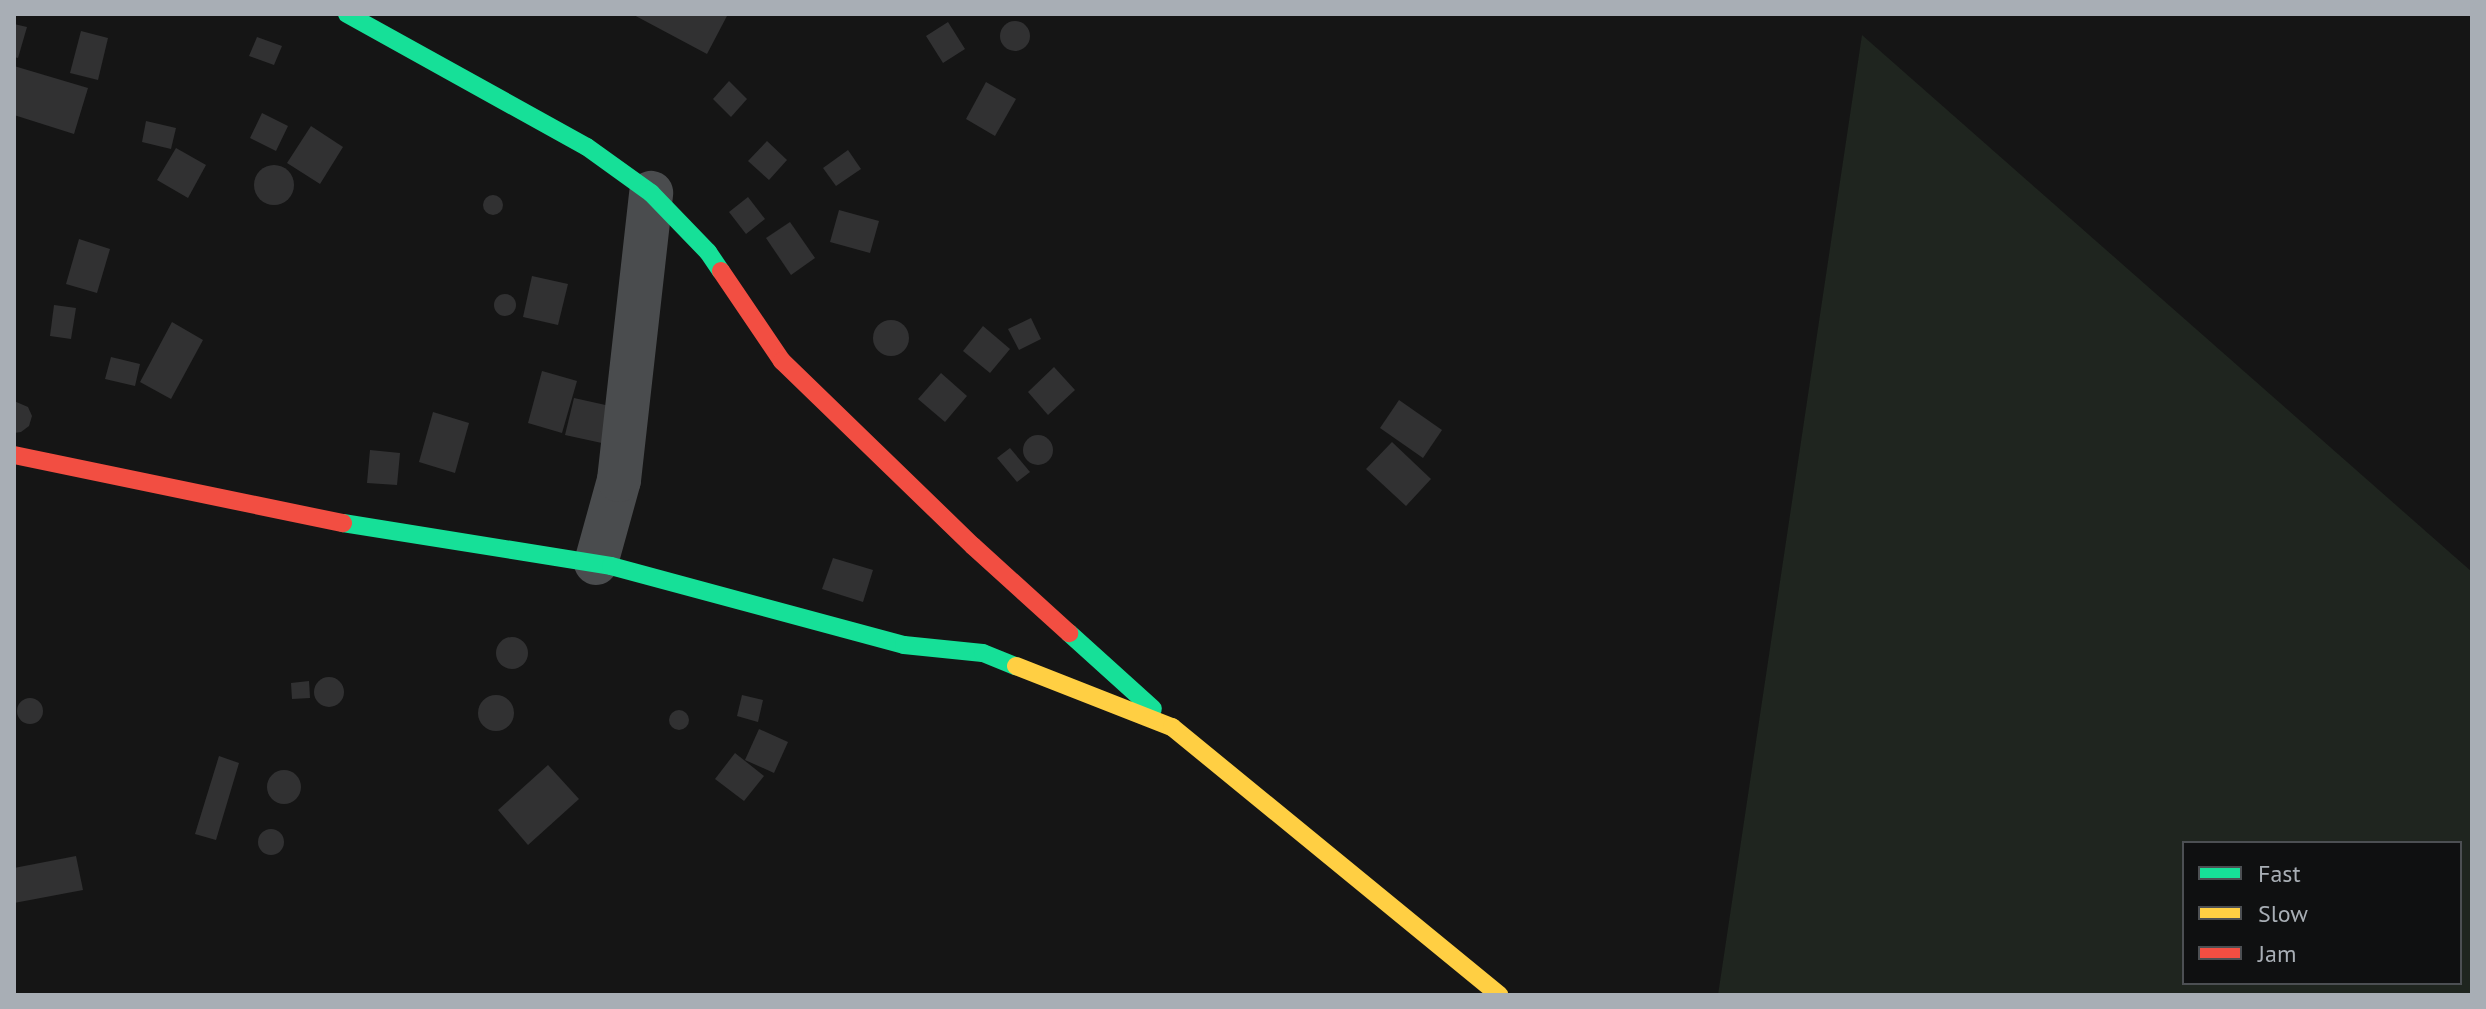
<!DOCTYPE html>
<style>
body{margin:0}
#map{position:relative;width:2486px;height:1009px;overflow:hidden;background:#151515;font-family:"PT Sans",sans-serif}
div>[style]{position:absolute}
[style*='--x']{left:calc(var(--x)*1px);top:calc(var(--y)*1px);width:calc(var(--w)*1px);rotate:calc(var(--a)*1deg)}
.green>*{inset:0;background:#1f251f}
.building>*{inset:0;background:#313132}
.round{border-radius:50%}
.street>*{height:44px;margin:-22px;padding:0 22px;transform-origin:22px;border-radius:22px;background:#4a4c4e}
.fast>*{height:18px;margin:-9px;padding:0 9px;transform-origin:9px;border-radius:9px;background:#16e098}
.slow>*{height:18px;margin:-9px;padding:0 9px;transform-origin:9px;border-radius:9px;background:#ffcf43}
.jam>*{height:18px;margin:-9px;padding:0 9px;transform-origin:9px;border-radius:9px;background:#f24e42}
span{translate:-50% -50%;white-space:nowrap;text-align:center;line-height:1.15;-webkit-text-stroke:6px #0f1011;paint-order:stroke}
.frame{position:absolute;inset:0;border:16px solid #a8aeb5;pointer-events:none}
.legend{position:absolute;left:2182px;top:841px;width:280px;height:144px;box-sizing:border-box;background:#0f1011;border:2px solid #4c4f53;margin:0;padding:10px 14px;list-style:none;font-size:24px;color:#a8aeb5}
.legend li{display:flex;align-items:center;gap:16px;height:40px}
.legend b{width:40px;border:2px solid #4c4f53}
</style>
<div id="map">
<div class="green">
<div style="clip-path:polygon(evenodd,1862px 35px,2472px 572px,2472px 995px,1718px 995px,1862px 35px,2184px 843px,2460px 843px,2460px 983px,2184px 983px,2184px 843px)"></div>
</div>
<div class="building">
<div style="clip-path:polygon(632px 14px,728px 14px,707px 54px)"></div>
<div class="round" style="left:1000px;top:21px;width:30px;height:30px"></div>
<div style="clip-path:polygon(948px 22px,965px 49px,943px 63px,926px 36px)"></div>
<div style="clip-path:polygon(14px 24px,27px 27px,18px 58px,14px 57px)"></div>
<div style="clip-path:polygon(81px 31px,108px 38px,98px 80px,70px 73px)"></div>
<div style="clip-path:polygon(257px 37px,282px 46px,274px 65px,249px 56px)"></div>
<div style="clip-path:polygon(14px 66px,88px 88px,74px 134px,14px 115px)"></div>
<div style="clip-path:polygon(729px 81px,747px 99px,731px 117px,713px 99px)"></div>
<div style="clip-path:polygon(986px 82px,1016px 99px,995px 136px,966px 119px)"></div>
<div style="clip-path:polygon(262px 113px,288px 126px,276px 151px,250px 138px)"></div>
<div style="clip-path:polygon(146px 121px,176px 128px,171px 149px,142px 142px)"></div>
<div style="clip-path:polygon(311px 126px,343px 147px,320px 184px,287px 163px)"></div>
<div style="clip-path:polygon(767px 141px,787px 160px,769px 180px,748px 161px)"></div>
<div style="clip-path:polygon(176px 148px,206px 165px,188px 198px,157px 180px)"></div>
<div style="clip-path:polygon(848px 150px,861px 169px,836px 186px,823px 168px)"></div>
<div class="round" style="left:254px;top:165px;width:40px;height:40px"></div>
<div class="round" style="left:483px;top:195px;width:20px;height:20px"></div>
<div style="clip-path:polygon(748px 197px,765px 219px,746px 234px,729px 212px)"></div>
<div style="clip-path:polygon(839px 210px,879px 221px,870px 253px,830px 242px)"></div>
<div style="clip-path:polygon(790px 222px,815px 258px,791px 275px,766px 238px)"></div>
<div style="clip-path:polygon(79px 239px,110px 249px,97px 293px,66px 284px)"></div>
<div style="clip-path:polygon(532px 276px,568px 284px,558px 325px,523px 317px)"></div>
<div class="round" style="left:494px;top:294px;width:22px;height:22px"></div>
<div style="clip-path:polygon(54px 305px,76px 308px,71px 339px,50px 336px)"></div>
<div style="clip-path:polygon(1031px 318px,1041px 339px,1019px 350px,1008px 329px)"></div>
<div class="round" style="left:873px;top:320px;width:36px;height:36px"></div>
<div style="clip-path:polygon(172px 322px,203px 340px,171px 399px,140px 382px)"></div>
<div style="clip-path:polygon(983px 326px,1010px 349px,990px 373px,963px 351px)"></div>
<div style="clip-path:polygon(111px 357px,140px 364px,135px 386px,105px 379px)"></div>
<div style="clip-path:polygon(1054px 367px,1075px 390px,1048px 415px,1028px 392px)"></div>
<div style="clip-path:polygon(542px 371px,577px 381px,562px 433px,528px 423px)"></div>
<div style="clip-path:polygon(941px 373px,967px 396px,945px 422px,918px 399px)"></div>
<div style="clip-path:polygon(574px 398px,619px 408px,611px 445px,565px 435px)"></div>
<div style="clip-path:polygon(1399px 400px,1442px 430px,1423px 458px,1380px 428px)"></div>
<div style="clip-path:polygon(14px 401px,28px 407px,32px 416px,29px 426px,21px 432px,14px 433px)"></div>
<div style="clip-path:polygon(433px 412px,469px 423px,455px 473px,419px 462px)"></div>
<div class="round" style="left:1023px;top:435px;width:30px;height:30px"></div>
<div style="clip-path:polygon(1392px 442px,1431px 479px,1406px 506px,1366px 469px)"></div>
<div style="clip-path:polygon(1010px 448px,1030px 472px,1017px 482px,997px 458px)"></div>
<div style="clip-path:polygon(370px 450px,400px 453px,397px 485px,367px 483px)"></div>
<div style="clip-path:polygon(833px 558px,873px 570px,863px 602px,822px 589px)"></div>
<div class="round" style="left:496px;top:637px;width:32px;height:32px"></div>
<div class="round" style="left:314px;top:677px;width:30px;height:30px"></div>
<div style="clip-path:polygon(309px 681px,310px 698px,292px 699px,291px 683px)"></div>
<div class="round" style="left:478px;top:695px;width:36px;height:36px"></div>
<div style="clip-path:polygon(742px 695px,763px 700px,758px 722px,737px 716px)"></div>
<div class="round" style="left:17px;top:698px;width:26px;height:26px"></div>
<div class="round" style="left:669px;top:710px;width:20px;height:20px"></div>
<div style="clip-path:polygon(759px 729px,788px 742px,774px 773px,745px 760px)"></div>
<div style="clip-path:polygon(735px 753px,764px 776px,744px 801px,715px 779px)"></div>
<div style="clip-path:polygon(219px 756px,239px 763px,216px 840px,195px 834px)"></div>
<div style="clip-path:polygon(548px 765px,579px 799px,528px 845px,498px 810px)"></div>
<div class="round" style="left:267px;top:770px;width:34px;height:34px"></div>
<div class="round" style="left:258px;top:829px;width:26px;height:26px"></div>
<div style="clip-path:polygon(76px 856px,83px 890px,14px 903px,14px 868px)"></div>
</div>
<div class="street">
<div style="--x:596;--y:563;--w:86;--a:-74.5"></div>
<div style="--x:619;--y:480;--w:289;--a:-83.6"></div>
</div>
<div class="fast">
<div style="--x:347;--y:14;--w:274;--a:29"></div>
<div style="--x:587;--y:147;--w:79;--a:35.7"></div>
<div style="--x:651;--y:193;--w:82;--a:46"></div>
<div style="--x:708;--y:252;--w:23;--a:56"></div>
<div style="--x:343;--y:523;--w:271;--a:9.1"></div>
<div style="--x:611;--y:566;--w:303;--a:15.1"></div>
<div style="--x:904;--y:645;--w:79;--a:5.8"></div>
<div style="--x:983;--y:653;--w:35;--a:22"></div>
<div style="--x:1069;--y:633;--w:113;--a:42.1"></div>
</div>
<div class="slow">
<div style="--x:1016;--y:666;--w:168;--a:21.4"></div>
<div style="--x:1172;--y:727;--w:423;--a:39.3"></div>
</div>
<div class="jam">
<div style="--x:721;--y:271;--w:109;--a:55.9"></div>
<div style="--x:782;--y:361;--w:266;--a:44.1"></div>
<div style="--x:973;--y:546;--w:130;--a:42.2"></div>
<div style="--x:14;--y:455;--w:336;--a:11.7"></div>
</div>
<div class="frame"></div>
<ul class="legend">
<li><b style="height:10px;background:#16e098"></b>Fast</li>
<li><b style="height:10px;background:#ffcf43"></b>Slow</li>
<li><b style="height:10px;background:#f24e42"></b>Jam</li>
</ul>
</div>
